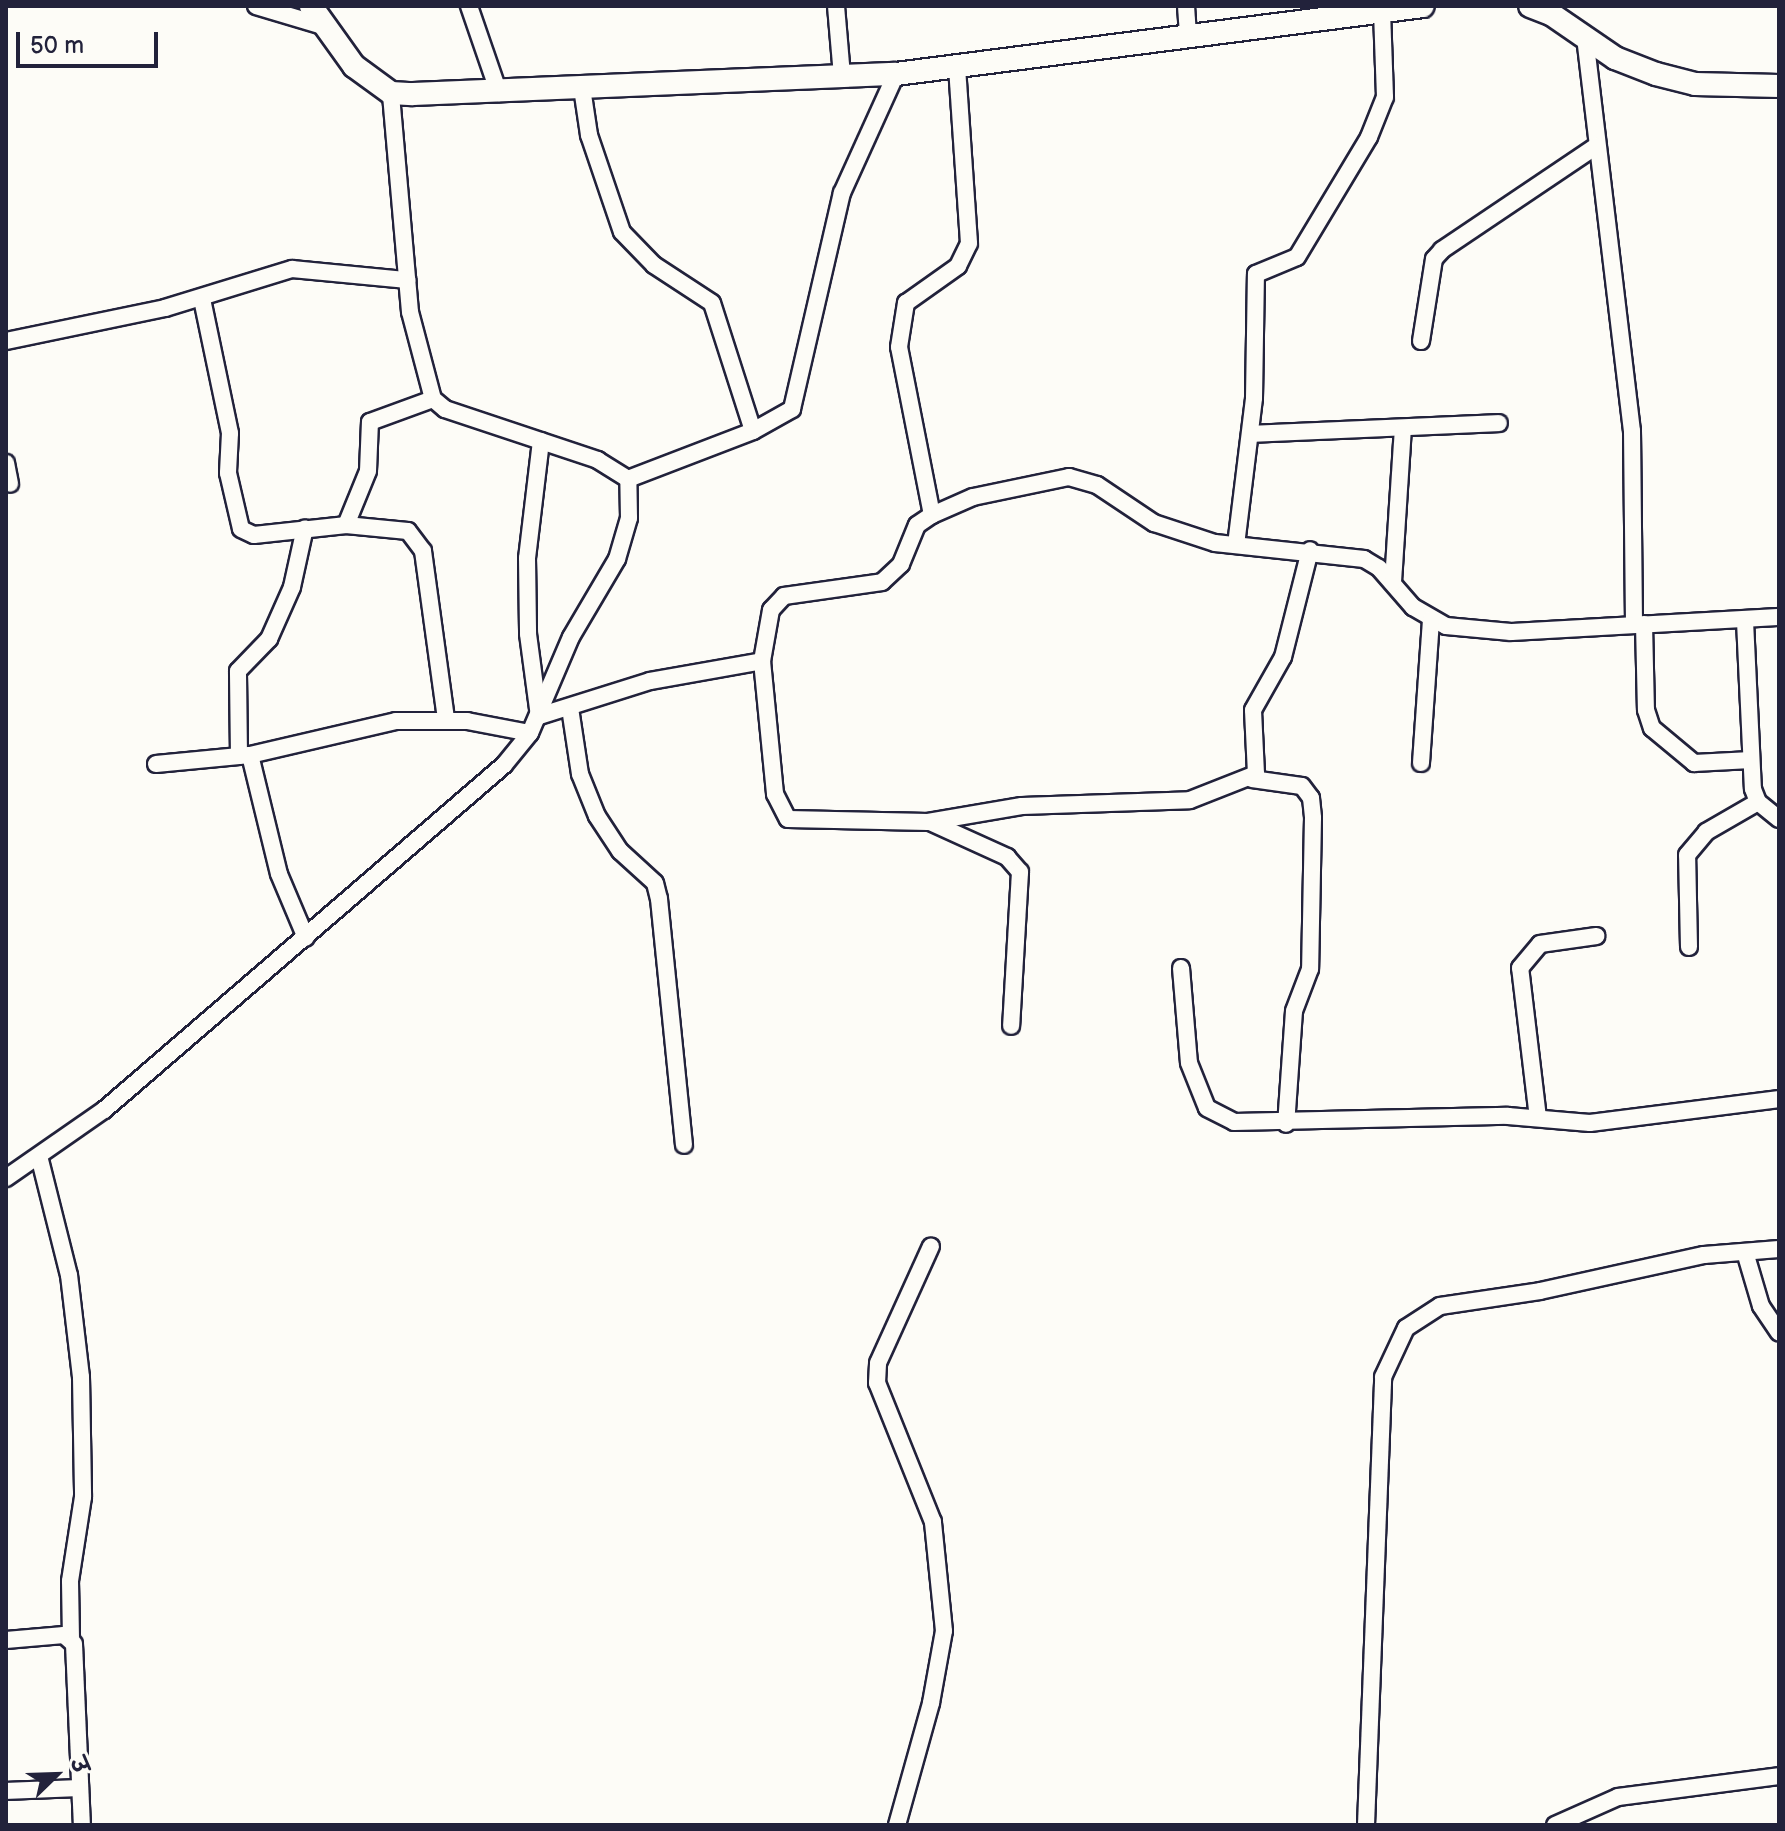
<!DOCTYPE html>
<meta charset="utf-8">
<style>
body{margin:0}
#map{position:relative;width:1785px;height:1831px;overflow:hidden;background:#fdfcf7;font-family:"Balsamiq Sans","Playpen Sans Deva",sans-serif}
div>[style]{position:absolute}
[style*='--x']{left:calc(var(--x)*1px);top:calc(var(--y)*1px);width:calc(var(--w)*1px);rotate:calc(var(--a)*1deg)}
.roads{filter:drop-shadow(2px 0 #22223b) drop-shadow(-2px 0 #22223b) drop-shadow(0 2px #22223b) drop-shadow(0 -2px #22223b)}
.street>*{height:16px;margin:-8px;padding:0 8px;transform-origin:8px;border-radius:8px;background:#fdfcf7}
.secondary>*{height:22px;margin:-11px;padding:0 11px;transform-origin:11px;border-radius:11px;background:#fdfcf7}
span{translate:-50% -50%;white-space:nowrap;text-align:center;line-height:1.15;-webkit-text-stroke:8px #fdfcf7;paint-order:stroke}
.frame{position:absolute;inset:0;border:8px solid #22223b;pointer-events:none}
.north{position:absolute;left:16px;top:1735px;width:80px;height:80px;-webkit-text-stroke:6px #fdfcf7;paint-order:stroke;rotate:67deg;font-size:22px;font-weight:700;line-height:32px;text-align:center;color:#22223b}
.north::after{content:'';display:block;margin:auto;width:28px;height:36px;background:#22223b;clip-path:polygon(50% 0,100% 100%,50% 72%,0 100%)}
.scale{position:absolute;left:16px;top:32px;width:142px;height:36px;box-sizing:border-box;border:4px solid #22223b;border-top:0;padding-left:10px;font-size:24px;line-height:28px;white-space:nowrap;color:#22223b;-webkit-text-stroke:6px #fdfcf7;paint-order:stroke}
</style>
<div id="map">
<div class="roads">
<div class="street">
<div style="--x:256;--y:6;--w:70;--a:16.6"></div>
<div style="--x:469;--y:6;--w:92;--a:71"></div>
<div style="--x:836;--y:6;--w:70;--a:85.1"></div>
<div style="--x:1186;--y:6;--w:31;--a:86"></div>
<div style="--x:1585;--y:37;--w:397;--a:83.2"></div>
<div style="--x:1632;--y:431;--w:193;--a:89.4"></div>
<div style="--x:582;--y:88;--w:48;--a:81.5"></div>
<div style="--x:589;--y:135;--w:102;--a:71.2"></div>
<div style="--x:622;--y:232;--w:46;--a:45.9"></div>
<div style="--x:654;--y:265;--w:69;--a:33.2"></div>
<div style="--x:712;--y:303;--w:134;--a:72.2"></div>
<div style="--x:202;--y:299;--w:137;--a:78.2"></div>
<div style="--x:230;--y:433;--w:40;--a:92.9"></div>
<div style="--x:228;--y:473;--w:57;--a:76.9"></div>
<div style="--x:241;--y:529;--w:14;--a:25"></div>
<div style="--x:254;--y:535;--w:93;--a:-6.2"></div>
<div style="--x:346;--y:525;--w:62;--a:5.5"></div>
<div style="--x:408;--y:531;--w:25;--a:53"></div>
<div style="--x:423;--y:551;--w:171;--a:82.2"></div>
<div style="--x:6;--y:341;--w:162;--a:-11.7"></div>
<div style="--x:165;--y:308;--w:133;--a:-17.1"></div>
<div style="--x:292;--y:269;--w:116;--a:5.5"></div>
<div style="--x:1421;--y:341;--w:83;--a:-81"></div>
<div style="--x:1434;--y:259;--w:12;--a:-48"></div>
<div style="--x:1442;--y:250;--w:186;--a:-34"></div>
<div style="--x:1251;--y:434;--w:248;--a:-2.5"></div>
<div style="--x:541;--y:441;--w:118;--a:96.8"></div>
<div style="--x:527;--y:558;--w:76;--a:89.2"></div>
<div style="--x:528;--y:634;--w:83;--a:82.4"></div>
<div style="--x:539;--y:716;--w:116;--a:-17.5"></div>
<div style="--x:650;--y:681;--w:114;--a:-10.1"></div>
<div style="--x:762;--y:661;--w:52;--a:-80"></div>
<div style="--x:771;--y:610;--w:19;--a:-47"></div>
<div style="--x:784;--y:596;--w:99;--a:-8.1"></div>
<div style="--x:882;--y:582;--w:26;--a:-43"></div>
<div style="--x:901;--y:564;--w:42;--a:-67.7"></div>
<div style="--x:917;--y:525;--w:18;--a:-34"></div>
<div style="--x:932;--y:515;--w:45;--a:-23.7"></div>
<div style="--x:973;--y:497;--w:98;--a:-11.8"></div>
<div style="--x:1069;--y:477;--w:29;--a:16"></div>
<div style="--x:1097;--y:485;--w:69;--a:33.7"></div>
<div style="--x:1154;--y:523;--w:64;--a:18.2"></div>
<div style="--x:1215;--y:543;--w:150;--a:6.1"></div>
<div style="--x:1364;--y:559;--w:17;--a:31"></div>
<div style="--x:1379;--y:568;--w:52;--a:48.9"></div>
<div style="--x:1413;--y:607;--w:38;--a:30"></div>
<div style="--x:1446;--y:626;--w:65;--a:5.3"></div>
<div style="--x:1511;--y:632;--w:268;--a:-3.2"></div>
<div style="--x:6;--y:463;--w:21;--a:79"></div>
<div style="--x:628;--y:479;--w:134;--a:-21"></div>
<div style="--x:753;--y:431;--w:45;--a:-29.4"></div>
<div style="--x:792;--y:409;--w:222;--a:-77"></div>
<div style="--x:842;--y:193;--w:131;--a:-65.6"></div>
<div style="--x:932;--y:515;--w:171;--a:-101.1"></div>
<div style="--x:899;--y:347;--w:45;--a:-81"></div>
<div style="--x:906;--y:303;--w:64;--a:-35.4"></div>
<div style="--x:958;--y:266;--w:25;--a:-64"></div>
<div style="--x:969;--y:243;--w:177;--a:-93.9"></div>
<div style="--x:346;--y:525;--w:58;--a:-67.8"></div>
<div style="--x:368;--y:471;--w:49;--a:-87.7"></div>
<div style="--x:370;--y:422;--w:67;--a:-20.1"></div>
<div style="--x:1236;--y:545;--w:148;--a:-83"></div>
<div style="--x:1254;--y:398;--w:124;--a:-89.1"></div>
<div style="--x:1256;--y:274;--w:44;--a:-22.5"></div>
<div style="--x:1297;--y:257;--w:140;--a:-59"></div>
<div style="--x:1369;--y:137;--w:43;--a:-68.2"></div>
<div style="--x:1385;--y:97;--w:85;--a:-92"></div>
<div style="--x:1393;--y:582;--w:154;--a:-86.3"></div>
<div style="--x:1745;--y:621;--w:168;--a:87.3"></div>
<div style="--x:1753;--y:789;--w:14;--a:69"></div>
<div style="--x:1758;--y:802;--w:27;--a:39"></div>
<div style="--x:1644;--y:624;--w:86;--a:88.7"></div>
<div style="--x:1646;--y:710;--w:19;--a:72"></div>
<div style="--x:1652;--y:728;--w:55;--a:39.8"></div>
<div style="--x:1694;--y:763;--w:57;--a:-3"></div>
<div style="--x:762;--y:661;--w:134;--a:84.4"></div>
<div style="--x:775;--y:794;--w:28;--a:63"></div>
<div style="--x:788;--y:819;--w:140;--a:1.2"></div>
<div style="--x:928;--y:822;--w:95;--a:-9.7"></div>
<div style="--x:1022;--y:806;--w:168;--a:-2"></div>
<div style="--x:1190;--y:800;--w:71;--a:-21.5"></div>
<div style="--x:1256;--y:774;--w:64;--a:-92.7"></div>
<div style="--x:1253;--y:710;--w:61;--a:-60.5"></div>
<div style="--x:1283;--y:657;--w:110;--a:-75.8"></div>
<div style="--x:570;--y:708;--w:67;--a:81.4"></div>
<div style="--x:580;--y:774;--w:45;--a:68"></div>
<div style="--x:597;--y:816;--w:42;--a:56.7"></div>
<div style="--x:620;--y:851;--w:47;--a:42.4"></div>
<div style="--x:655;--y:883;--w:16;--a:76"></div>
<div style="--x:659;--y:899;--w:247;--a:84.2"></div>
<div style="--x:250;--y:755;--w:122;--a:76.3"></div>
<div style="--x:279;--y:874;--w:69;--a:67.1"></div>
<div style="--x:239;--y:756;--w:85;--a:-90.7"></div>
<div style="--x:238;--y:671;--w:45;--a:-45.9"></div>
<div style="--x:269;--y:639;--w:57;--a:-66.1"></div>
<div style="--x:292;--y:587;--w:60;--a:-77.6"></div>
<div style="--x:1421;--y:763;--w:144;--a:-86"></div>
<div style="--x:156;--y:764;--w:94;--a:-5.5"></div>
<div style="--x:250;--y:755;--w:150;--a:-13.1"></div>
<div style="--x:396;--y:721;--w:71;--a:0"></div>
<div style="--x:467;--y:721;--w:64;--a:10.8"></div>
<div style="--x:1252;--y:779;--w:50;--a:8"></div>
<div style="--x:1302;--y:786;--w:15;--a:53"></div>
<div style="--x:1311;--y:798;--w:20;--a:84"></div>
<div style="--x:1313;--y:818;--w:151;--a:91.1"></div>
<div style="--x:1310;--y:969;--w:45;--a:110.9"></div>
<div style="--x:1294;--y:1011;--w:113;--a:94"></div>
<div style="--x:930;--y:822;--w:85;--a:24.4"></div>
<div style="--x:1007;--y:857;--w:20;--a:49"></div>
<div style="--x:1020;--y:872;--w:154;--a:93.3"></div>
<div style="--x:1689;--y:947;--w:92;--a:-91.2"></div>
<div style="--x:1687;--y:855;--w:30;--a:-50"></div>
<div style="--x:1706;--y:832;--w:60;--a:-30"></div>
<div style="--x:1181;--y:968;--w:95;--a:85.2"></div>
<div style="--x:1189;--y:1063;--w:48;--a:68.2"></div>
<div style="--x:1207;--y:1108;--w:30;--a:27"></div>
<div style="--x:1234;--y:1122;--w:274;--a:-1.3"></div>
<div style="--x:1508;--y:1116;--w:82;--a:4.9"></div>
<div style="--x:1590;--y:1123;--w:191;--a:-7.2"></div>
<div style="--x:1538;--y:1118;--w:151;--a:-96.8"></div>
<div style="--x:1520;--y:968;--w:31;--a:-50"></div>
<div style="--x:1540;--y:944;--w:57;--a:-8.1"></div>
<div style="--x:39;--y:1156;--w:123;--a:75.9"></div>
<div style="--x:69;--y:1275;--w:103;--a:83.3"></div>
<div style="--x:81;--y:1377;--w:120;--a:89"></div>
<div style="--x:83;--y:1497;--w:85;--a:98.8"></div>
<div style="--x:70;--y:1581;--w:56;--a:89"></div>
<div style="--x:6;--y:1178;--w:119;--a:-34.8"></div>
<div style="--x:104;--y:1110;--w:528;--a:-40.78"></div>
<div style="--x:504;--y:765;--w:41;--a:-50.9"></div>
<div style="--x:530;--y:733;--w:104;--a:-66.9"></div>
<div style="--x:571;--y:637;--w:91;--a:-59.5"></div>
<div style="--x:617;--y:559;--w:43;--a:-73.7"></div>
<div style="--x:629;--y:518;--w:39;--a:-91"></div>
<div style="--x:628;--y:479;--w:36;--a:-148"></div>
<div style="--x:598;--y:460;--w:161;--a:-161.6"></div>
<div style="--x:445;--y:409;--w:16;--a:-140"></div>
<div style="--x:433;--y:399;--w:90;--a:-104.8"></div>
<div style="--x:410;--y:312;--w:220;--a:-95"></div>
<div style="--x:1745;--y:1252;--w:56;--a:73.5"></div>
<div style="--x:1761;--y:1306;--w:32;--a:56"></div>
<div style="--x:6;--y:1640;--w:58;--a:-4.9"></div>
<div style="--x:64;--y:1635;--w:13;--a:42"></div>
<div style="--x:74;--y:1644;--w:181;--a:87.5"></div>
<div style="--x:6;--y:1791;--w:72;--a:-2.4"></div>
<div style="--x:897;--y:1825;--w:127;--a:-74.4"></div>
<div style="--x:931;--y:1703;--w:73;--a:-79.8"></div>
<div style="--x:944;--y:1631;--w:110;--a:-95.8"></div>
<div style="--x:933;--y:1522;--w:150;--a:-111.9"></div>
<div style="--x:877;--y:1383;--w:20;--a:-87"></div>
<div style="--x:878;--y:1363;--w:128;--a:-65.6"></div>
<div style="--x:1366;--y:1825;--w:448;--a:-87.8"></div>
<div style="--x:1383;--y:1377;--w:54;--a:-64.9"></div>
<div style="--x:1406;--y:1328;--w:40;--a:-32.9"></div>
<div style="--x:1440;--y:1306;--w:101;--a:-8.5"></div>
<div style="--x:1540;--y:1291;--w:168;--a:-12.4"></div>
<div style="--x:1704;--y:1255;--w:75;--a:-4.6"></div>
<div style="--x:1555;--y:1825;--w:69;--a:-24"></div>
<div style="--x:1618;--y:1797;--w:162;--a:-7.4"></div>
</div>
<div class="secondary">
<div style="--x:311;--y:6;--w:74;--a:54.4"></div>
<div style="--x:354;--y:66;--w:46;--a:36.1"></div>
<div style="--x:391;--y:93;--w:22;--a:3"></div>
<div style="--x:413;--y:94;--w:483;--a:-2.4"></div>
<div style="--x:896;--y:74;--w:531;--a:-7.35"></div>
<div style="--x:1530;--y:6;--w:22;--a:21"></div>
<div style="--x:1551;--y:14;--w:78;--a:34.5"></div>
<div style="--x:1615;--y:58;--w:44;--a:21.3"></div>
<div style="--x:1656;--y:74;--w:40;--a:14.4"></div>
<div style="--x:1695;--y:84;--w:84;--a:1.4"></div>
</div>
</div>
<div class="frame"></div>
<div class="north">उ</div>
<div class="scale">50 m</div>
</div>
